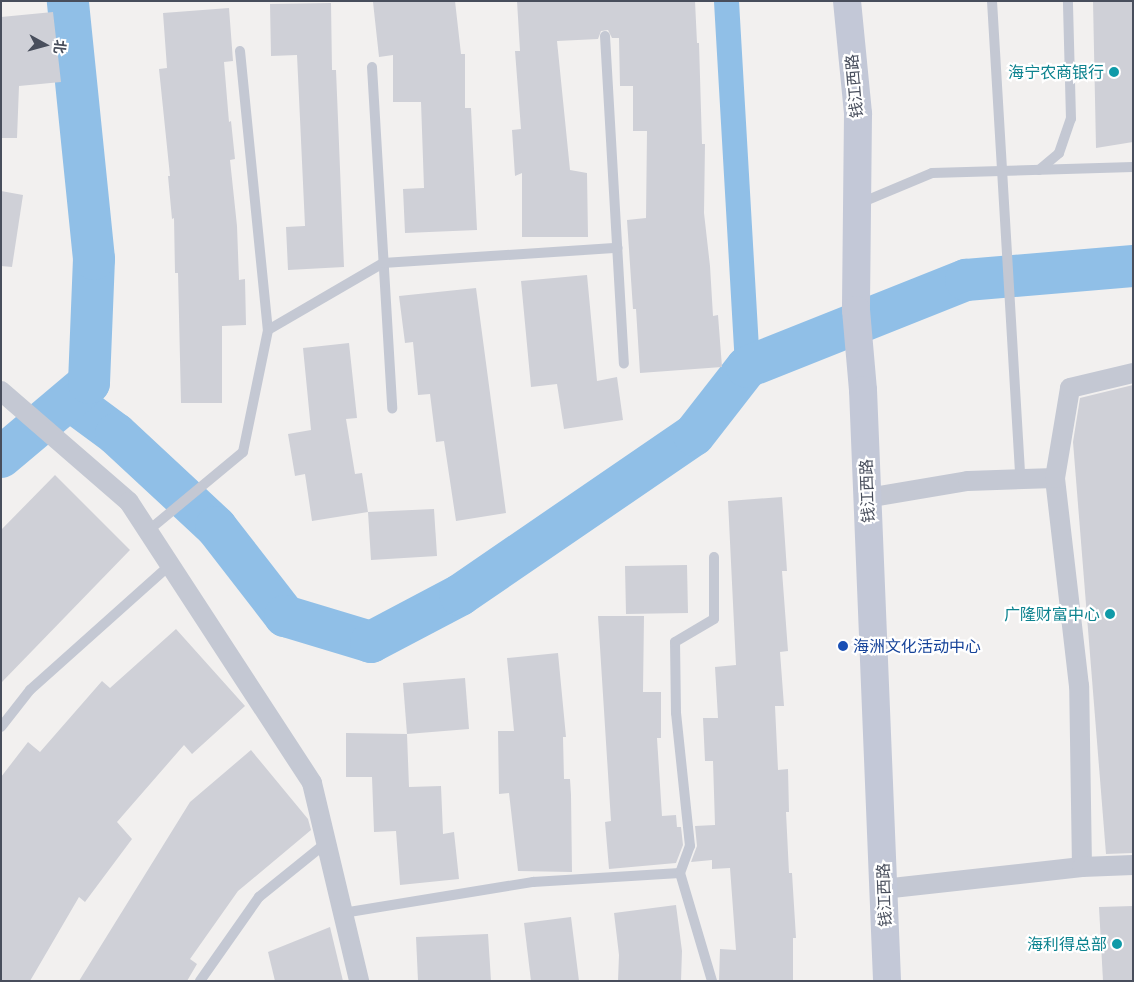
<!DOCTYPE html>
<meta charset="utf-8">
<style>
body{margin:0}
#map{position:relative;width:1134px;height:982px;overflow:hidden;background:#f2f0ef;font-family:"Exo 2","Noto Sans SC",sans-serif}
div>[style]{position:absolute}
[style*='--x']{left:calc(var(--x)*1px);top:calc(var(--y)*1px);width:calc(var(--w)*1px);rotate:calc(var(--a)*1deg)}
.canal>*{height:25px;margin:-12.5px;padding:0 12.5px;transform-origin:12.5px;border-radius:12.5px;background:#90bfe7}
.river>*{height:42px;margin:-21px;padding:0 21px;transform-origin:21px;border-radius:21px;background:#90bfe7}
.building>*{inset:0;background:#cfd0d7}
.service>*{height:10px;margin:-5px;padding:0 5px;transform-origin:5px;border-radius:5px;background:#c4c8d3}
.minor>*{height:20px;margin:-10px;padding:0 10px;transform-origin:10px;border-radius:10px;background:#c4c8d3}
.secondary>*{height:28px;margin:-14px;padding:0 14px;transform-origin:14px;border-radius:14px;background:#c3c8d7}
.dots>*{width:14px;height:14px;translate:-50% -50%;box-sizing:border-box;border:2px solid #fff;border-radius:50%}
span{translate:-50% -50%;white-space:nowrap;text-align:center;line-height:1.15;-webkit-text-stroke:4.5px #fff;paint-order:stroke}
.culture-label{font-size:16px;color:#0d838f}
.right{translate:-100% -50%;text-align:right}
.street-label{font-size:16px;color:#484e5c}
.transit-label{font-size:16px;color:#164399}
.left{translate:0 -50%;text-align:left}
.frame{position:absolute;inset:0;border:2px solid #484e5c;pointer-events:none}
.north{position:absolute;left:20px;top:20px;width:50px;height:50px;-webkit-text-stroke:4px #fff;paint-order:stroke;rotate:97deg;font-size:14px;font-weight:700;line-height:20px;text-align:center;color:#484e5c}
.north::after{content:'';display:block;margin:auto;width:18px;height:22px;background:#484e5c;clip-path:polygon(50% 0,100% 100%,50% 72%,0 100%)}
</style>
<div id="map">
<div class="canal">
<div style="--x:726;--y:1;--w:367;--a:86.7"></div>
</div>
<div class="river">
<div style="--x:70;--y:400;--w:57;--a:36.5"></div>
<div style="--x:116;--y:434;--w:137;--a:42.9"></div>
<div style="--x:216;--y:527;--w:113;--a:52.2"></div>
<div style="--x:285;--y:616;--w:90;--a:16.8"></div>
<div style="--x:371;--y:642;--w:101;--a:-27.8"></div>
<div style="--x:460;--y:595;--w:283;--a:-34.4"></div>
<div style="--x:694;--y:435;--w:86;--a:-52.1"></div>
<div style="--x:747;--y:367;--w:236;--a:-21.7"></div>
<div style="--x:966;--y:280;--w:168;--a:-4.8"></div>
<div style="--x:1;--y:457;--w:115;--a:-40.1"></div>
<div style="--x:89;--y:383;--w:124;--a:-87.7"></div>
<div style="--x:94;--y:259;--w:259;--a:-95.8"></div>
</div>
<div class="building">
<div style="clip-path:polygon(455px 1px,461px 54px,465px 54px,465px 108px,471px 108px,477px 230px,405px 233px,403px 189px,424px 188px,421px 102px,393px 102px,393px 55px,379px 57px,373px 2px)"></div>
<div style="clip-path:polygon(517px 1px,695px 1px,697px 43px,699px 43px,702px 144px,705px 144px,704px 213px,710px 266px,713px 316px,718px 315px,722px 367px,640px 373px,636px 309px,633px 309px,627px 220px,646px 218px,647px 131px,633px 131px,633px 86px,620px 86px,619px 38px,612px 38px,608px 30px,601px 31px,598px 39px,557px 41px,570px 170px,587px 173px,588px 237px,522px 237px,522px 173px,515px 176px,512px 130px,521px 129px,515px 51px,520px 51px)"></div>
<div style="clip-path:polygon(1093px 1px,1133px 1px,1133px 142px,1096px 148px)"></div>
<div style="clip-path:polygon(331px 3px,332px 70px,336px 70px,344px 267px,288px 270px,286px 227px,305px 226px,297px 55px,271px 56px,270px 4px)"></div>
<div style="clip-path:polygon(229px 8px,233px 61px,224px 62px,229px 122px,231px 121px,235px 159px,230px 160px,237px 226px,239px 280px,245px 279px,246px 325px,222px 326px,222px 403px,181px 403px,178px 273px,175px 273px,174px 218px,172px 219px,168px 176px,170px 176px,159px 69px,167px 68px,163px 13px)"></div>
<div style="clip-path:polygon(53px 12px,61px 82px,19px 86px,17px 138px,1px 138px,1px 17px)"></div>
<div style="clip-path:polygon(1px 191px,23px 195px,12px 267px,1px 266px)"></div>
<div style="clip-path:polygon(587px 275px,597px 381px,617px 377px,623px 420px,564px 429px,557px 384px,531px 387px,521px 281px)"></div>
<div style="clip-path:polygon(476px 288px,506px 513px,456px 521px,444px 441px,436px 442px,430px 394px,418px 395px,413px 342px,405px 343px,399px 296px)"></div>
<div style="clip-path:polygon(349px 343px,357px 418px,346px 419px,355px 474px,362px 473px,368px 512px,312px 521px,305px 474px,295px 476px,288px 434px,311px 430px,303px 348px)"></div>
<div style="clip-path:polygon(1133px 385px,1133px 853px,1106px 854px,1073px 442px,1080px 398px)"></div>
<div style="clip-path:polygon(55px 475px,130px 550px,1px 683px,1px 530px)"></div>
<div style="clip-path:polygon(782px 497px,787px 571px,782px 571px,788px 651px,780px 652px,784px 706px,775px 706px,778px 770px,788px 769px,789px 812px,786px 812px,789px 873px,792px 873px,796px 938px,793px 938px,793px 981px,719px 981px,720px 949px,736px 950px,730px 868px,712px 869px,712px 860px,691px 862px,697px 846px,695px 826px,715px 825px,713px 761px,705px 761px,703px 718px,718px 718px,715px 667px,736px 665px,728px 501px)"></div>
<div style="clip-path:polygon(434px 509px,437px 556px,371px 560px,368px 512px)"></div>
<div style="clip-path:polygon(687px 565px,688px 613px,626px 614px,625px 566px)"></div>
<div style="clip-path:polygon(598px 616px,644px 616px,643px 692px,661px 692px,661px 738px,657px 738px,662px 816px,676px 815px,677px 827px,681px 827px,683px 845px,676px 863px,609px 869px,605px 822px,611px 821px)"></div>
<div style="clip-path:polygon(176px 629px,245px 706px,192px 754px,184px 745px,117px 822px,132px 839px,85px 902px,79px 897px,30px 981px,1px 981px,1px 777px,28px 742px,40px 752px,102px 681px,110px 688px)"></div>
<div style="clip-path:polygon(558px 653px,566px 737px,563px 737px,564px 779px,570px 779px,571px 795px,572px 872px,518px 871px,509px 793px,499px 794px,498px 731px,514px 731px,507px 658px)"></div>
<div style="clip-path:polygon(465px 678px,469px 729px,407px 734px,403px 683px)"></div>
<div style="clip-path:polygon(346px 733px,407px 734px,409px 787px,441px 786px,443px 834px,454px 832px,459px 879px,400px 885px,396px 831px,374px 832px,372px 777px,346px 777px)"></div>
<div style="clip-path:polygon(251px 750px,308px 819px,311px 830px,238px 891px,190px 959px,197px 964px,187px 981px,79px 981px,190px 802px)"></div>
<div style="clip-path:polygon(676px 905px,682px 951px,681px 981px,618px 981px,619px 955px,614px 913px)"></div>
<div style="clip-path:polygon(1133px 906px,1133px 981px,1103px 981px,1099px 907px)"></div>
<div style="clip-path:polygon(571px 917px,579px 981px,531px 981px,524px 923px)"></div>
<div style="clip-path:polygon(330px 927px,343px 981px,275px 981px,268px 952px)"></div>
<div style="clip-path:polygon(488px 934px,491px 981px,418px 981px,416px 937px)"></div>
</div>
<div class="service">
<div style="--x:992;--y:1;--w:479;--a:86.6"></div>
<div style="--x:605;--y:36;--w:328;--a:86.7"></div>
<div style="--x:240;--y:51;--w:280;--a:84.3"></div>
<div style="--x:372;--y:67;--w:342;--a:86.6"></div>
<div style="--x:1039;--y:170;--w:26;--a:-40"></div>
<div style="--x:1059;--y:153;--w:36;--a:-71"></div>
<div style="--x:1071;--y:119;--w:118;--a:-91.5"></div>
<div style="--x:858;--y:204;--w:80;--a:-22.7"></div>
<div style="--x:932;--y:173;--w:201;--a:-1.7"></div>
<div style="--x:149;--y:530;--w:122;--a:-39.7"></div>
<div style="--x:243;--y:452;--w:125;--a:-78.4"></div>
<div style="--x:268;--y:330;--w:133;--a:-30.2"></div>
<div style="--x:383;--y:263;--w:235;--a:-3.7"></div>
<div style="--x:1;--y:727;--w:47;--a:-51.9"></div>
<div style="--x:30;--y:690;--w:188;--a:-41.8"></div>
<div style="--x:343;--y:913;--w:193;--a:-9.3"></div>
<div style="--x:533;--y:882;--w:147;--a:-3.5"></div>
<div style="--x:200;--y:981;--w:103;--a:-54.9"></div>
<div style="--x:259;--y:897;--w:86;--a:-38.9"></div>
<div style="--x:712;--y:981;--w:113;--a:-106.5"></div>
<div style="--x:680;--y:873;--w:29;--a:-70"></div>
<div style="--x:690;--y:846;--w:134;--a:-96"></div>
<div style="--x:676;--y:713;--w:71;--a:-90.8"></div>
<div style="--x:675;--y:642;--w:45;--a:-30.5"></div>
<div style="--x:714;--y:619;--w:62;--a:-90"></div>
</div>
<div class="minor">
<div style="--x:1;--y:391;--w:169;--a:40.9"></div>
<div style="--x:129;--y:502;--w:335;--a:56.9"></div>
<div style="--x:312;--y:783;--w:204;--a:76.6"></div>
<div style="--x:867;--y:498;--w:102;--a:-9.6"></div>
<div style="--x:968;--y:481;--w:87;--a:-2"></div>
<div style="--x:1082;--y:867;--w:181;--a:-90.9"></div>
<div style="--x:1079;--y:686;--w:209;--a:-96.6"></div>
<div style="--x:1055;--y:478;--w:91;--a:-80.5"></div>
<div style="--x:1070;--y:388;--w:65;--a:-13.4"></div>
<div style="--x:883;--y:889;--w:200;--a:-6.3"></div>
<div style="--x:1082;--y:867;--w:51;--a:-2.2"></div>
</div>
<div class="secondary">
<div style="--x:847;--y:1;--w:114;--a:84.4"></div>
<div style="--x:858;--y:114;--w:196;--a:90.6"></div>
<div style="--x:856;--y:310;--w:80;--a:85"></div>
<div style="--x:863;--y:390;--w:591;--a:87.67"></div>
</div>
<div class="dots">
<div style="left:1114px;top:72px;background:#0f9aa8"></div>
<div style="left:1110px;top:614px;background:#0f9aa8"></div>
<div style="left:843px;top:646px;background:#1a4fb4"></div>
<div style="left:1117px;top:944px;background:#0f9aa8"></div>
</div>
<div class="culture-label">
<span class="right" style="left:1104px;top:72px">海宁农商银行</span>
<span class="right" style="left:1100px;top:614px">广隆财富中心</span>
<span class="right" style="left:1107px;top:944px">海利得总部</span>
</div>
<div class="street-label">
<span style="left:854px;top:86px;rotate:-95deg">钱江西路</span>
<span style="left:867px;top:491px;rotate:-92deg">钱江西路</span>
<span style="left:884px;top:895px;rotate:-92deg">钱江西路</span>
</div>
<div class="transit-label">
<span class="left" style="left:853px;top:646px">海洲文化活动中心</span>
</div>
<div class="frame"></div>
<div class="north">北</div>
</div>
